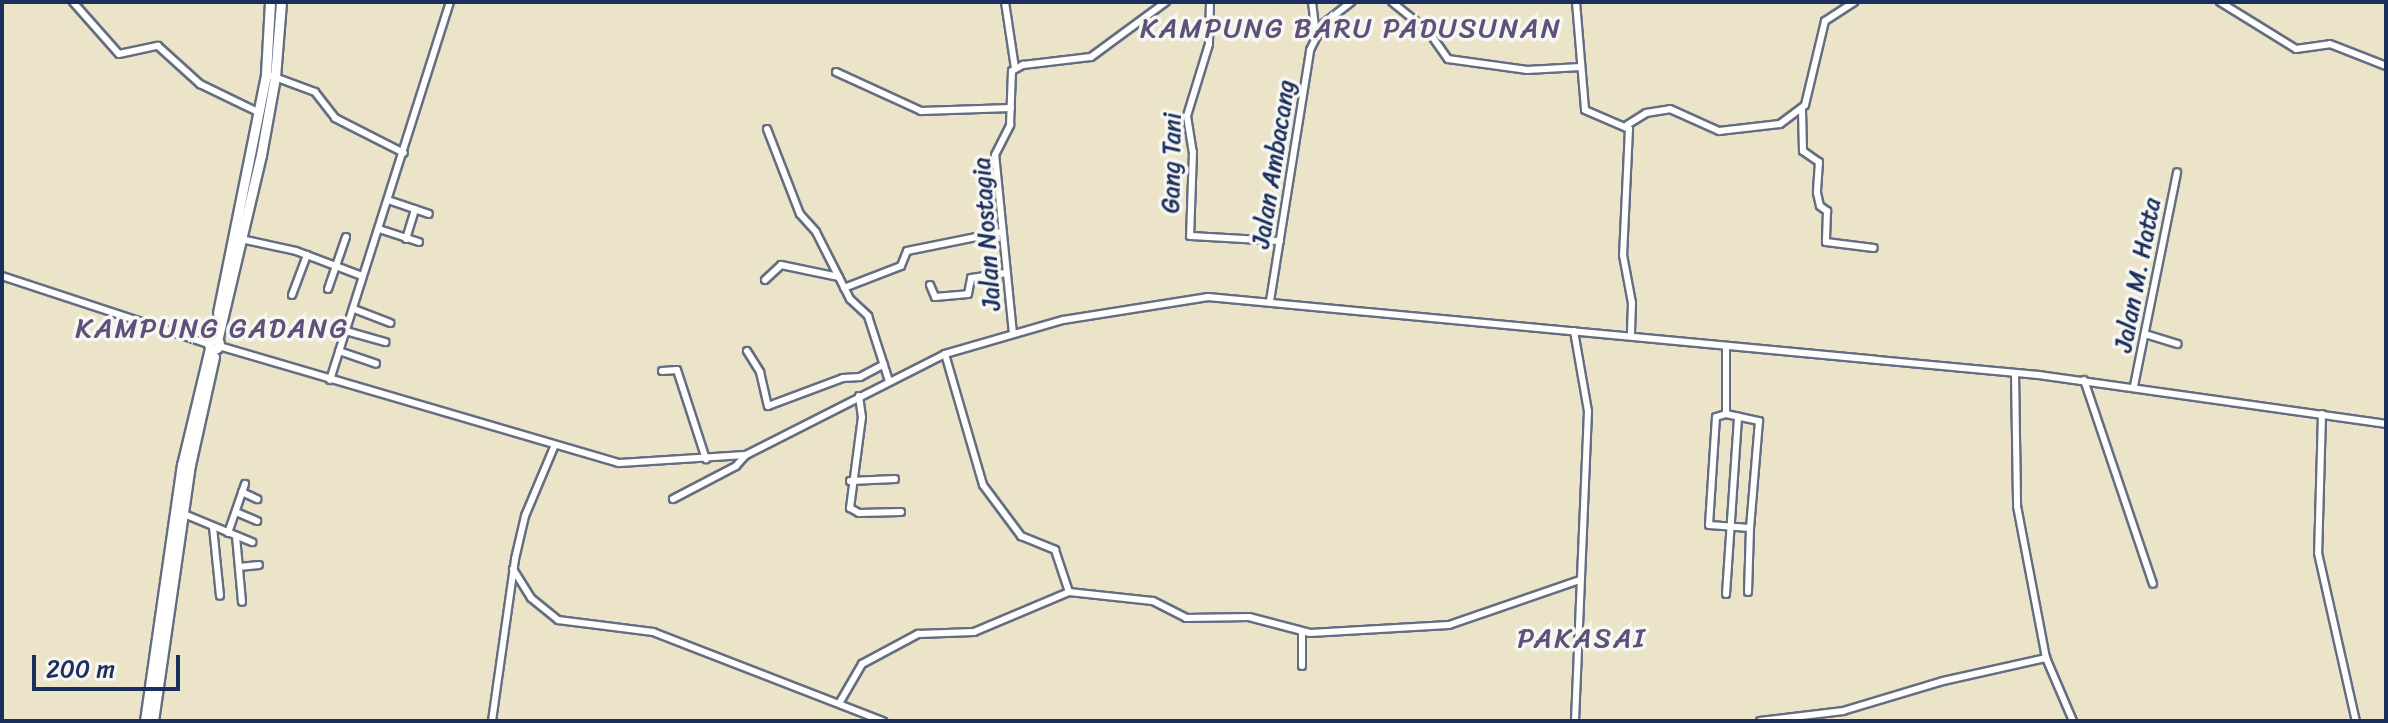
<!DOCTYPE html>
<style>
body{margin:0}
#map{position:relative;width:2388px;height:723px;overflow:hidden;background:#ece4c8;font-family:Sriracha,sans-serif}
div>[style]{position:absolute}
[style*='--x']{left:calc(var(--x)*1px);top:calc(var(--y)*1px);width:calc(var(--w)*1px);rotate:calc(var(--a)*1deg)}
.roads{filter:drop-shadow(2px 0 #646e83) drop-shadow(-2px 0 #646e83) drop-shadow(0 2px #646e83) drop-shadow(0 -2px #646e83)}
.minor>*{height:6px;margin:-3px;padding:0 3px;transform-origin:3px;border-radius:3px;background:#fff}
.highway>*{height:9px;margin:-4.5px;padding:0 4.5px;transform-origin:4.5px;border-radius:4.5px;background:#fff}
.highway>.ring{margin:-4.5px;padding:0;box-sizing:content-box;background:none;border:9px solid #fff;border-radius:50%}
span{translate:-50% -50%;white-space:nowrap;text-align:center;line-height:1.15;-webkit-text-stroke:7px #f6f6f2;paint-order:stroke}
.street-label{font-size:24px;color:#1b2f5e}
.quarter-label{font-size:28px;color:#605079;letter-spacing:2px}
.frame{position:absolute;inset:0;border:4px solid #1b2f5e;pointer-events:none}
.scale{position:absolute;left:32px;top:655px;width:148px;height:36px;box-sizing:border-box;border:4px solid #1b2f5e;border-top:0;padding-left:10px;font-size:24px;line-height:28px;white-space:nowrap;color:#1b2f5e;-webkit-text-stroke:6px #f6f6f2;paint-order:stroke}
</style>
<div id="map">
<div class="roads">
<div class="minor">
<div style="--x:73;--y:2;--w:69;--a:48.5"></div>
<div style="--x:119;--y:54;--w:40;--a:-12"></div>
<div style="--x:158;--y:46;--w:57;--a:42.1"></div>
<div style="--x:200;--y:84;--w:64;--a:25.8"></div>
<div style="--x:1005;--y:2;--w:67;--a:81.4"></div>
<div style="--x:1210;--y:2;--w:42;--a:91.4"></div>
<div style="--x:1209;--y:44;--w:75;--a:107"></div>
<div style="--x:1187;--y:116;--w:36;--a:81"></div>
<div style="--x:1193;--y:152;--w:84;--a:92"></div>
<div style="--x:1190;--y:236;--w:90;--a:3.2"></div>
<div style="--x:1312;--y:2;--w:32;--a:83"></div>
<div style="--x:1392;--y:2;--w:48;--a:39"></div>
<div style="--x:1429;--y:32;--w:33;--a:55"></div>
<div style="--x:1448;--y:59;--w:80;--a:7.9"></div>
<div style="--x:1527;--y:70;--w:54;--a:-3.2"></div>
<div style="--x:1576;--y:2;--w:108;--a:85.2"></div>
<div style="--x:1585;--y:110;--w:48;--a:23.4"></div>
<div style="--x:1629;--y:129;--w:126;--a:92.7"></div>
<div style="--x:1623;--y:255;--w:49;--a:79.4"></div>
<div style="--x:1632;--y:303;--w:33;--a:92"></div>
<div style="--x:2220;--y:2;--w:89;--a:31.7"></div>
<div style="--x:2296;--y:49;--w:34;--a:-8"></div>
<div style="--x:2330;--y:44;--w:60;--a:21.4"></div>
<div style="--x:836;--y:72;--w:94;--a:24.6"></div>
<div style="--x:921;--y:111;--w:90;--a:-1.9"></div>
<div style="--x:272;--y:76;--w:46;--a:20.4"></div>
<div style="--x:315;--y:92;--w:33;--a:52"></div>
<div style="--x:335;--y:118;--w:77;--a:26.9"></div>
<div style="--x:1802;--y:110;--w:41;--a:88.6"></div>
<div style="--x:1803;--y:151;--w:19;--a:35"></div>
<div style="--x:1819;--y:162;--w:31;--a:94"></div>
<div style="--x:1817;--y:193;--w:13;--a:77"></div>
<div style="--x:1820;--y:206;--w:9;--a:36"></div>
<div style="--x:1827;--y:211;--w:31;--a:92"></div>
<div style="--x:1826;--y:242;--w:48;--a:7.1"></div>
<div style="--x:1627;--y:125;--w:22;--a:-32"></div>
<div style="--x:1646;--y:113;--w:24;--a:-9"></div>
<div style="--x:1670;--y:109;--w:54;--a:24.2"></div>
<div style="--x:1719;--y:131;--w:61;--a:-6.5"></div>
<div style="--x:1780;--y:124;--w:31;--a:-37"></div>
<div style="--x:1805;--y:105;--w:86;--a:-76.6"></div>
<div style="--x:1825;--y:21;--w:35;--a:-33"></div>
<div style="--x:767;--y:129;--w:91;--a:68.8"></div>
<div style="--x:800;--y:214;--w:24;--a:48"></div>
<div style="--x:816;--y:232;--w:75;--a:63.1"></div>
<div style="--x:850;--y:299;--w:25;--a:43"></div>
<div style="--x:868;--y:316;--w:68;--a:72.1"></div>
<div style="--x:388;--y:200;--w:43;--a:18.9"></div>
<div style="--x:379;--y:229;--w:42;--a:18"></div>
<div style="--x:241;--y:239;--w:56;--a:12.3"></div>
<div style="--x:296;--y:251;--w:71;--a:20.7"></div>
<div style="--x:406;--y:239;--w:31;--a:-73"></div>
<div style="--x:2;--y:276;--w:218;--a:18.2"></div>
<div style="--x:765;--y:280;--w:22;--a:-43"></div>
<div style="--x:781;--y:265;--w:59;--a:11.7"></div>
<div style="--x:930;--y:285;--w:13;--a:67"></div>
<div style="--x:935;--y:297;--w:33;--a:-5"></div>
<div style="--x:968;--y:294;--w:16;--a:-79"></div>
<div style="--x:971;--y:278;--w:34;--a:-8"></div>
<div style="--x:844;--y:288;--w:61;--a:-21.1"></div>
<div style="--x:901;--y:266;--w:16;--a:-68"></div>
<div style="--x:907;--y:251;--w:96;--a:-11.4"></div>
<div style="--x:328;--y:289;--w:55;--a:-70.9"></div>
<div style="--x:292;--y:295;--w:43;--a:-69.4"></div>
<div style="--x:1270;--y:301;--w:254;--a:-80.9"></div>
<div style="--x:1310;--y:50;--w:29;--a:-63"></div>
<div style="--x:1323;--y:24;--w:36;--a:-38"></div>
<div style="--x:354;--y:309;--w:39;--a:21"></div>
<div style="--x:346;--y:331;--w:41;--a:15.8"></div>
<div style="--x:1574;--y:331;--w:81;--a:80.1"></div>
<div style="--x:1588;--y:411;--w:310;--a:92.4"></div>
<div style="--x:1013;--y:334;--w:180;--a:-95.7"></div>
<div style="--x:995;--y:155;--w:34;--a:-63"></div>
<div style="--x:1010;--y:125;--w:54;--a:-87.9"></div>
<div style="--x:1012;--y:71;--w:13;--a:-29"></div>
<div style="--x:1023;--y:65;--w:68;--a:-6.7"></div>
<div style="--x:1091;--y:57;--w:93;--a:-36.3"></div>
<div style="--x:2145;--y:334;--w:34;--a:17"></div>
<div style="--x:219;--y:346;--w:417;--a:16.3"></div>
<div style="--x:619;--y:463;--w:127;--a:-3.6"></div>
<div style="--x:746;--y:455;--w:223;--a:-26.9"></div>
<div style="--x:945;--y:354;--w:123;--a:-16.1"></div>
<div style="--x:1063;--y:320;--w:147;--a:-9"></div>
<div style="--x:1208;--y:297;--w:834;--a:5.37"></div>
<div style="--x:2038;--y:375;--w:351;--a:8"></div>
<div style="--x:339;--y:351;--w:39;--a:19"></div>
<div style="--x:747;--y:351;--w:25;--a:58"></div>
<div style="--x:760;--y:372;--w:35;--a:77"></div>
<div style="--x:768;--y:406;--w:80;--a:-20.5"></div>
<div style="--x:843;--y:378;--w:17;--a:-3"></div>
<div style="--x:860;--y:377;--w:27;--a:-28"></div>
<div style="--x:945;--y:354;--w:136;--a:73.8"></div>
<div style="--x:983;--y:485;--w:64;--a:53.3"></div>
<div style="--x:1021;--y:536;--w:37;--a:22"></div>
<div style="--x:1055;--y:550;--w:44;--a:71.6"></div>
<div style="--x:662;--y:371;--w:15;--a:-4"></div>
<div style="--x:677;--y:370;--w:94;--a:72"></div>
<div style="--x:2015;--y:373;--w:133;--a:89.1"></div>
<div style="--x:2017;--y:506;--w:155;--a:79.2"></div>
<div style="--x:2046;--y:658;--w:69;--a:66.8"></div>
<div style="--x:330;--y:380;--w:397;--a:-72.4"></div>
<div style="--x:2084;--y:380;--w:215;--a:71.3"></div>
<div style="--x:2134;--y:386;--w:218;--a:-78.6"></div>
<div style="--x:859;--y:396;--w:21;--a:82"></div>
<div style="--x:862;--y:417;--w:92;--a:97.5"></div>
<div style="--x:850;--y:508;--w:10;--a:29"></div>
<div style="--x:859;--y:513;--w:42;--a:-1.4"></div>
<div style="--x:1726;--y:414;--w:34;--a:12"></div>
<div style="--x:1759;--y:421;--w:107;--a:94.8"></div>
<div style="--x:1750;--y:528;--w:41;--a:-175.8"></div>
<div style="--x:1709;--y:525;--w:108;--a:-86.3"></div>
<div style="--x:1716;--y:417;--w:10;--a:-17"></div>
<div style="--x:1726;--y:414;--w:68;--a:-90"></div>
<div style="--x:2322;--y:414;--w:139;--a:91.6"></div>
<div style="--x:2318;--y:553;--w:172;--a:77.3"></div>
<div style="--x:850;--y:481;--w:45;--a:-2.5"></div>
<div style="--x:242;--y:492;--w:17;--a:25"></div>
<div style="--x:673;--y:499;--w:71;--a:-27.6"></div>
<div style="--x:736;--y:466;--w:15;--a:-48"></div>
<div style="--x:236;--y:512;--w:23;--a:23"></div>
<div style="--x:184;--y:514;--w:74;--a:22.4"></div>
<div style="--x:213;--y:527;--w:69;--a:84.2"></div>
<div style="--x:228;--y:533;--w:52;--a:-70.9"></div>
<div style="--x:236;--y:536;--w:66;--a:84.8"></div>
<div style="--x:239;--y:567;--w:20;--a:-6"></div>
<div style="--x:513;--y:569;--w:34;--a:58"></div>
<div style="--x:531;--y:598;--w:35;--a:39"></div>
<div style="--x:558;--y:620;--w:96;--a:7.2"></div>
<div style="--x:653;--y:632;--w:247;--a:21.2"></div>
<div style="--x:1748;--y:592;--w:64;--a:-88.2"></div>
<div style="--x:1726;--y:594;--w:178;--a:-86.1"></div>
<div style="--x:1302;--y:632;--w:34;--a:90"></div>
<div style="--x:840;--y:702;--w:44;--a:-59.9"></div>
<div style="--x:862;--y:664;--w:64;--a:-28.2"></div>
<div style="--x:918;--y:634;--w:56;--a:-2"></div>
<div style="--x:974;--y:632;--w:103;--a:-22.8"></div>
<div style="--x:1069;--y:592;--w:84;--a:6.1"></div>
<div style="--x:1153;--y:601;--w:37;--a:27"></div>
<div style="--x:1186;--y:618;--w:63;--a:-0.9"></div>
<div style="--x:1249;--y:617;--w:63;--a:14.7"></div>
<div style="--x:1310;--y:633;--w:139;--a:-3.3"></div>
<div style="--x:1449;--y:625;--w:139;--a:-19"></div>
<div style="--x:492;--y:721;--w:164;--a:-81.9"></div>
<div style="--x:515;--y:559;--w:44;--a:-76.9"></div>
<div style="--x:525;--y:516;--w:75;--a:-67.2"></div>
<div style="--x:1760;--y:721;--w:84;--a:-6.9"></div>
<div style="--x:1843;--y:711;--w:104;--a:-16.7"></div>
<div style="--x:1943;--y:681;--w:106;--a:-12.6"></div>
</div>
<div class="highway">
<div style="--x:218;--y:313;--w:244;--a:-78.6"></div>
<div style="--x:266;--y:74;--w:72;--a:-86.8"></div>
<div class="ring" style="left:209px;top:339px;width:1px;height:1px"></div>
<div style="--x:217;--y:341;--w:191;--a:-76.7"></div>
<div style="--x:261;--y:155;--w:79;--a:-79.8"></div>
<div style="--x:275;--y:77;--w:75;--a:-85.4"></div>
<div style="--x:145;--y:721;--w:259;--a:-81.8"></div>
<div style="--x:182;--y:465;--w:120;--a:-76.5"></div>
<div style="--x:153;--y:721;--w:259;--a:-81.8"></div>
<div style="--x:190;--y:465;--w:111;--a:-77.5"></div>
</div>
</div>
<div class="street-label">
<span style="left:1172px;top:163px;rotate:-89deg">Gang Tani</span>
<span style="left:1274px;top:164px;rotate:-81deg">Jalan Ambacang</span>
<span style="left:987px;top:234px;rotate:-94deg">Jalan Nostagia</span>
<span style="left:2138px;top:275px;rotate:-79deg">Jalan M. Hatta</span>
</div>
<div class="quarter-label">
<span style="left:1351px;top:28px">KAMPUNG BARU PADUSUNAN</span>
<span style="left:212px;top:328px">KAMPUNG GADANG</span>
<span style="left:1582px;top:638px">PAKASAI</span>
</div>
<div class="frame"></div>
<div class="scale">200 m</div>
</div>
